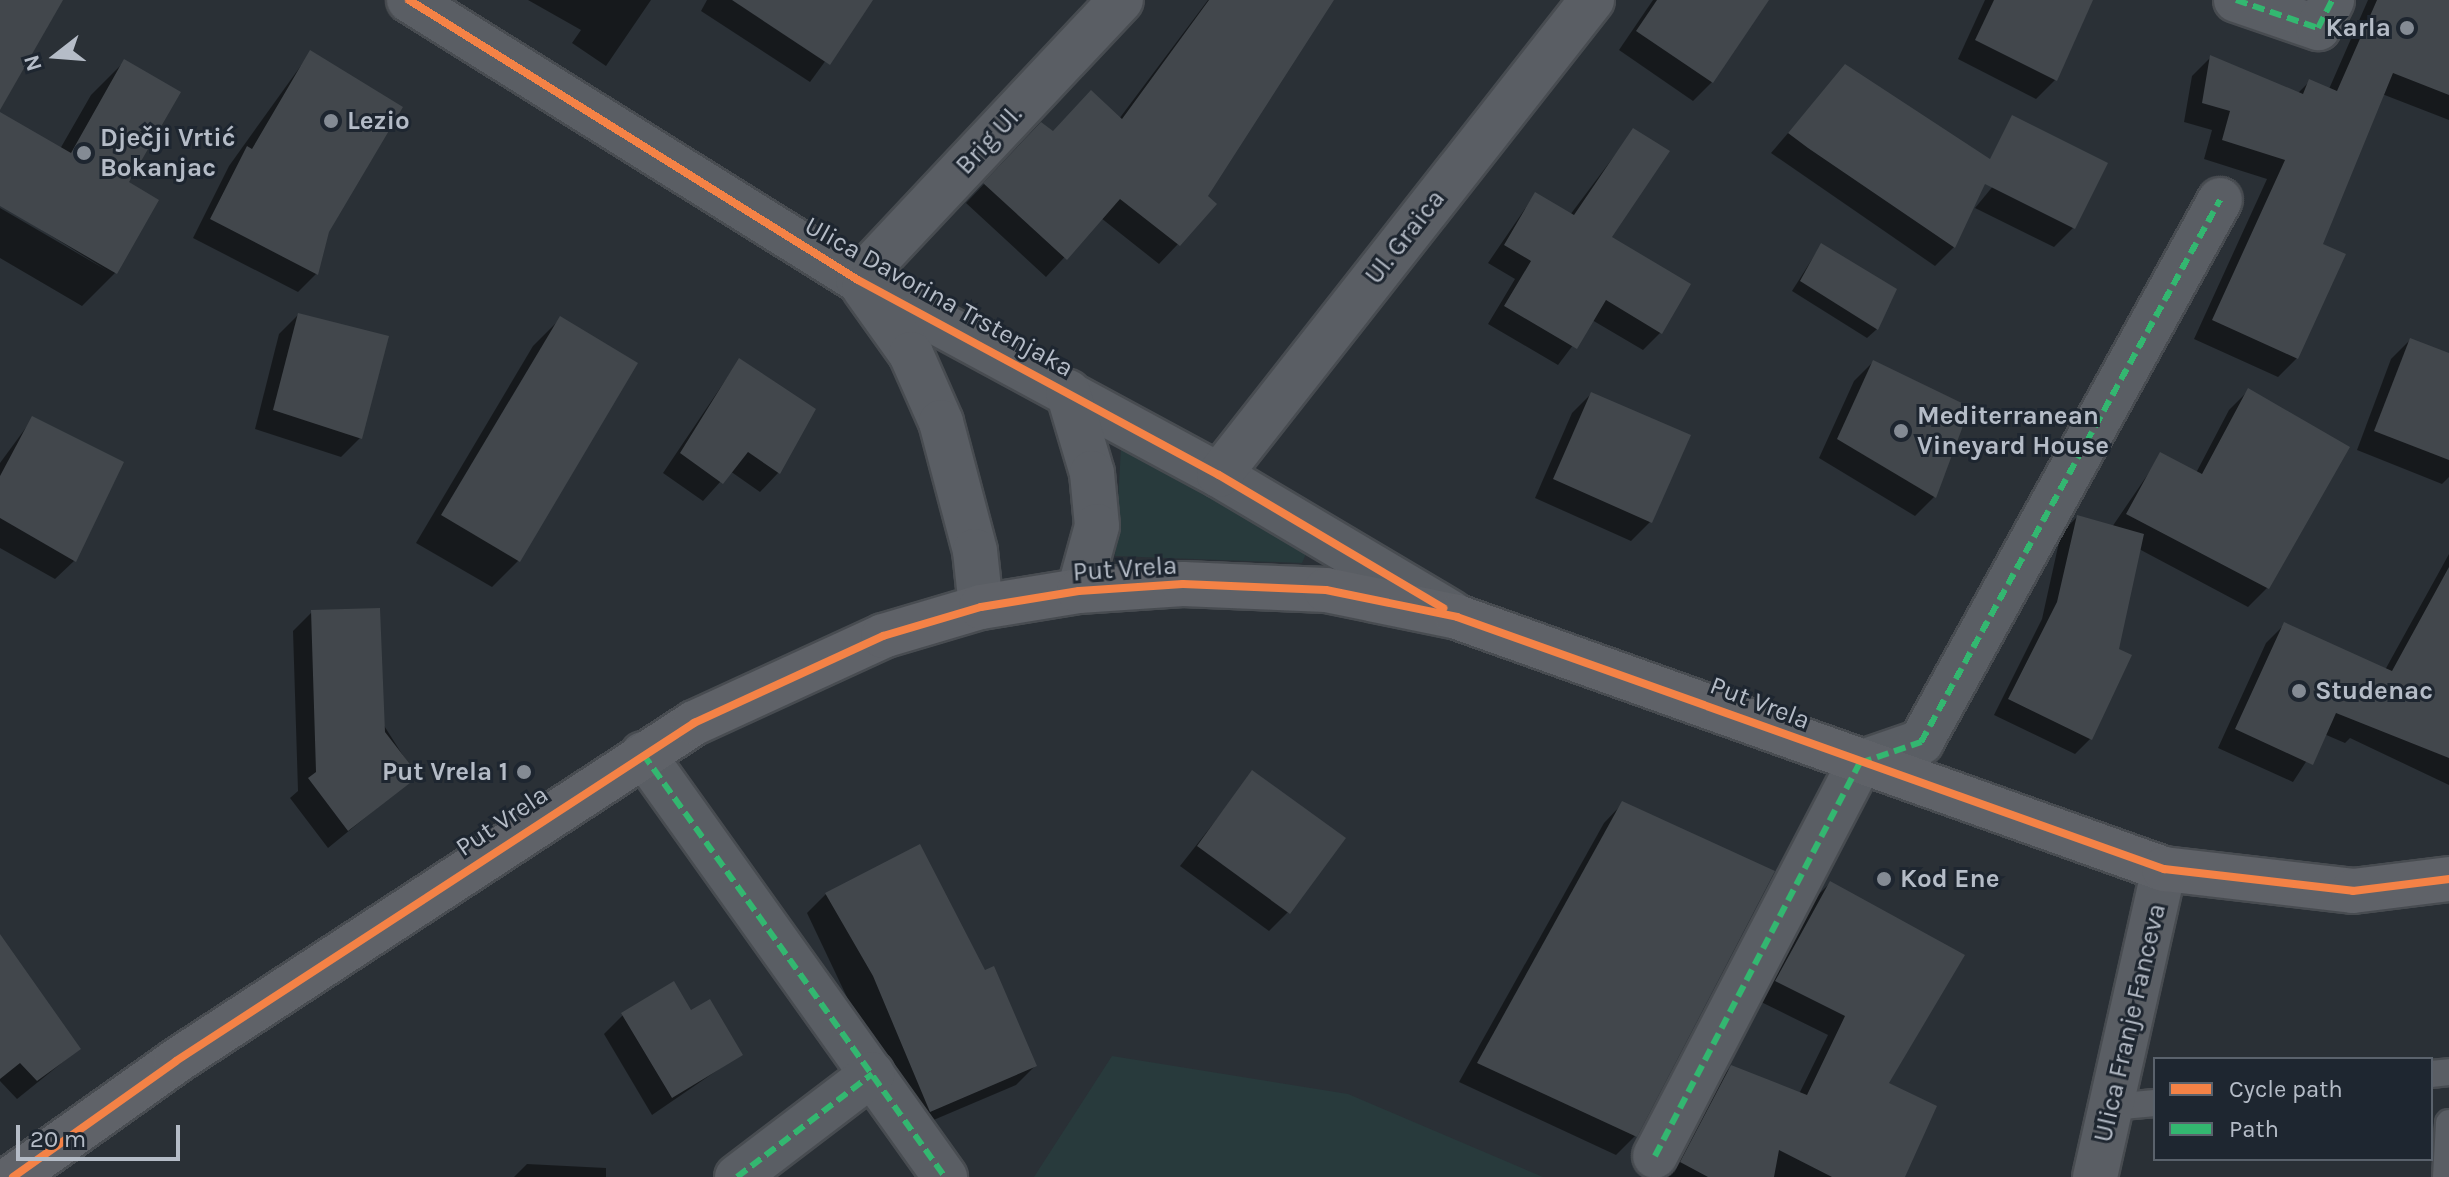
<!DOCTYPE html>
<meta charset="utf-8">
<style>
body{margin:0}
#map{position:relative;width:2449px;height:1177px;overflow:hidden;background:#2a3036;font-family:Karla,sans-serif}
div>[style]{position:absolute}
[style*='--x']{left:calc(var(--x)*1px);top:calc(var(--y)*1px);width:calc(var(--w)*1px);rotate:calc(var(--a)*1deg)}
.green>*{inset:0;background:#283a3c}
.shadow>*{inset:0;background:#0007}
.building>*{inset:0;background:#42474c}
.roads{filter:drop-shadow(2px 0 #484c51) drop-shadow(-2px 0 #484c51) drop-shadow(0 2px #484c51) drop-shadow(0 -2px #484c51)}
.lane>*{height:26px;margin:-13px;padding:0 13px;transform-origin:13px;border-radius:13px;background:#5a5e64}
.street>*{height:44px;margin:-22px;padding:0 22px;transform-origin:22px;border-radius:22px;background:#5a5e64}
.secondary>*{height:44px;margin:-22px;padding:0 22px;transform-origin:22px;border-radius:22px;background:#5f6268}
.quiet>*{height:6px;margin-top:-3px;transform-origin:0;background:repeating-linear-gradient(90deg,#33b770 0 12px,transparent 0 18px)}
.cycleway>*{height:8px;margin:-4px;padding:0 4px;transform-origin:4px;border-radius:4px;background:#f48246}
.dots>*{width:22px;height:22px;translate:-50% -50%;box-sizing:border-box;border:4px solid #1e2630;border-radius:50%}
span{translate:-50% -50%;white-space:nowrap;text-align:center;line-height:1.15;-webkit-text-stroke:6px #1e2630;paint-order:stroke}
.poi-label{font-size:26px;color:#b5bcc7;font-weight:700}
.right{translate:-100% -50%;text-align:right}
.left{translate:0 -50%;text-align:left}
.street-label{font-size:26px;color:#b5bcc7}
.legend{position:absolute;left:2153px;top:1057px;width:280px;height:104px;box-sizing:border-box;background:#1e2630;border:2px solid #5a626c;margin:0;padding:10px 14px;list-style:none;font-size:24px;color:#b5bcc7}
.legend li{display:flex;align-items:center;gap:16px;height:40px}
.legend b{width:40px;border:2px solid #5a626c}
.north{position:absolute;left:16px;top:16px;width:80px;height:80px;-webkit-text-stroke:6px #1e2630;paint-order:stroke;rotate:253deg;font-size:22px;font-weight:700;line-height:32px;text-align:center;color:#b5bcc7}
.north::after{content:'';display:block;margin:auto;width:28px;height:36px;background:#b5bcc7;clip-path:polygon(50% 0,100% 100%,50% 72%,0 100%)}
.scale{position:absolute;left:16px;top:1125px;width:164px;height:36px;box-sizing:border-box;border:4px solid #b5bcc7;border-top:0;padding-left:10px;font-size:24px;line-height:28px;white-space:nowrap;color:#b5bcc7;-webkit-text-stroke:6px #1e2630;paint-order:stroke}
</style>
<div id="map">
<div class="green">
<div style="clip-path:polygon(1121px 448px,1308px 549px,1302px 563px,1115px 556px)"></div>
<div style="clip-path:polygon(1112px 1056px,1348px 1094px,1543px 1177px,1034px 1177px)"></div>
</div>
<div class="shadow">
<div style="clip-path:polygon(528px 0,651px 0,606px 66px,572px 43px,581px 30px)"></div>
<div style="clip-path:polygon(707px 0,870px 0,810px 82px,701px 11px)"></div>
<div style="clip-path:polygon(1208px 0,1332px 0,1205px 196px,1215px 205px,1159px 264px,1101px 218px,1046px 277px,966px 203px,1022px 144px,1119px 119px)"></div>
<div style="clip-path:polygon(1653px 0,1756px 0,1712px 82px,1693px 101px,1619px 50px)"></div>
<div style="clip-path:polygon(1985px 0,2085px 0,2055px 80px,2036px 99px,1958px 59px)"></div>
<div style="clip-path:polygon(2368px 0,2449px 0,2449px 120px,2382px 94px,2320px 245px,2297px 358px,2278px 377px,2194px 339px,2267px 179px,2204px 159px,2212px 130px,2184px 122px,2192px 76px,2211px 57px,2297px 94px,2309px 82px,2329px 89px)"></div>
<div style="clip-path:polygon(310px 53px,327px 231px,316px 274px,298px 292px,193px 238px,229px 166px)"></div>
<div style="clip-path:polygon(124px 62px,126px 182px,116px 272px,82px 306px,0 258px,0 208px,108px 271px,0 204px,0 114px,60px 149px,91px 95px)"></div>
<div style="clip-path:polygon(1845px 67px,1993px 164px,1954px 247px,1935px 266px,1771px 153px)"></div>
<div style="clip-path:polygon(1633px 131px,1609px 238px,1661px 332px,1643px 350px,1592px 320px,1558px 365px,1488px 324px,1515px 279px,1488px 263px,1535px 194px,1570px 215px)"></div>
<div style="clip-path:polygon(2022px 151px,2073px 228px,2054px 247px,1975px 208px)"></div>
<div style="clip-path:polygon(1821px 245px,1877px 329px,1867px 338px,1792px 291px)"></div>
<div style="clip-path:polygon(298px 315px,360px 438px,341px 457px,255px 429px,279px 334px)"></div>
<div style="clip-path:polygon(560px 319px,519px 560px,492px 587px,416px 543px,533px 346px)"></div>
<div style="clip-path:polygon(2410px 340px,2449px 355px,2449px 477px,2442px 484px,2357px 450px,2391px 359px)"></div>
<div style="clip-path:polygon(739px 360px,778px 473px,760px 492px,730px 471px,703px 501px,663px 473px)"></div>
<div style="clip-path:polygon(1873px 362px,1968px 408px,1934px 497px,1915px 516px,1819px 458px,1854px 381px)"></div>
<div style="clip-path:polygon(2248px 391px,2348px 447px,2267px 588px,2248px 607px,2139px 549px,2090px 739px,2075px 754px,1994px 715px,2042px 619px,2061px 533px,2077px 517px,2112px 527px,2161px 455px,2196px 473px,2229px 410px)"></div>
<div style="clip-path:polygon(1591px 394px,1688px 436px,1650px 522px,1631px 541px,1535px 498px,1572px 413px)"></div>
<div style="clip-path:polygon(33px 418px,74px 561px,55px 579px,0 548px,0 463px)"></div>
<div style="clip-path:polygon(2449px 554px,2449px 785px,2350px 738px,2345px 743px,2324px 734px,2293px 782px,2218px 748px,2266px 643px,2285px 624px,2385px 670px)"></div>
<div style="clip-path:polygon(312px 612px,416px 776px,328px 848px,290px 798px,298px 791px,293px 631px)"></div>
<div style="clip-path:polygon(1253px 773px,1288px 912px,1269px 931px,1180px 866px)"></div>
<div style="clip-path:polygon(1623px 803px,1635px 1136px,1616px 1155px,1459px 1082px,1604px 823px)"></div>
<div style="clip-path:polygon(1830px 883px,1886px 1084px,1903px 1177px,1665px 1177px,1712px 1086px,1731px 1067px,1799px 1094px,1828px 1035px,1757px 1000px,1811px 902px)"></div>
<div style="clip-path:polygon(826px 894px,1035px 1066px,1016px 1085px,910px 1130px,807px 913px)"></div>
<div style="clip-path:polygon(0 968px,79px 1049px,17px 1099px,0 1081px)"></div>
<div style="clip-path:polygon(690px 1013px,741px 1054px,652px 1115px,604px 1034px,623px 1015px)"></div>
<div style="clip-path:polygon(527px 1164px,606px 1168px,606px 1177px,514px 1177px)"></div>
</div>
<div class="building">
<div style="clip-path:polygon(0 0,63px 0,0 110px)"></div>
<div style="clip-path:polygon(732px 0,873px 0,830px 65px)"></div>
<div style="clip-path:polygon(1209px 0,1334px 0,1208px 196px,1217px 204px,1180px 246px,1120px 199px,1067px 260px,983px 183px,1041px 122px,1053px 131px,1091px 90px,1122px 119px)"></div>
<div style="clip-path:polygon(1657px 0,1769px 0,1713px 83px,1636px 31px)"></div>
<div style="clip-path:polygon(1994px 0,2093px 0,2057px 81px,1975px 40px)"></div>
<div style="clip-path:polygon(2377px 0,2449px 0,2449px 95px,2393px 73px,2323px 244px,2346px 254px,2298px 359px,2212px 320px,2285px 160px,2222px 140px,2230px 111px,2202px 103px,2210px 55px,2303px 94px,2309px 79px,2337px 91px)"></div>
<div style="clip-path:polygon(310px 50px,403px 107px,329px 232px,318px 275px,210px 219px,247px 146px,252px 149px)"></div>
<div style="clip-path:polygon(124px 59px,181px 92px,129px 182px,159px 200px,117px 274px,0 206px,0 112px,71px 153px)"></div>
<div style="clip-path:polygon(1845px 64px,1990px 159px,2012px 115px,2108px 163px,2075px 229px,1985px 184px,1955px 248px,1808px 148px,1788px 133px)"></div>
<div style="clip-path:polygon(1633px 128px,1670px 151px,1612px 237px,1691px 284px,1662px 334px,1606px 300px,1577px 349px,1504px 306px,1531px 261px,1504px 245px,1535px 192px,1574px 215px)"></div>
<div style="clip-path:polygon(1821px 243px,1897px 289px,1878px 330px,1800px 281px)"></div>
<div style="clip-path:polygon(298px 313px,389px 336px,362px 439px,273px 410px)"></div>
<div style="clip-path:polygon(560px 316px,638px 363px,520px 562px,441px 515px)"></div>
<div style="clip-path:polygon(2410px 338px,2449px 353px,2449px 460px,2374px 431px)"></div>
<div style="clip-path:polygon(739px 358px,816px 409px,780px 474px,748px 452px,723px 484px,680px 453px)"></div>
<div style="clip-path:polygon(1873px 360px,1970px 407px,1936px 498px,1837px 439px)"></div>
<div style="clip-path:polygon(2248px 388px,2350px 447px,2269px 589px,2126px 514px,2160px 452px,2202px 474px)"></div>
<div style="clip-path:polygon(1591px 392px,1691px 435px,1652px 523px,1553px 479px)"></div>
<div style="clip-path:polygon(32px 416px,124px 462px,76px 562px,0 518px,0 476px)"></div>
<div style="clip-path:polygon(2077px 515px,2144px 534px,2119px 649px,2132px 655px,2092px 740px,2008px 699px,2057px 602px)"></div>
<div style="clip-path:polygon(2449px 567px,2449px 758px,2336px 713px,2313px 765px,2235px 729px,2284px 622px,2392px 671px)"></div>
<div style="clip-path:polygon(380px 608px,385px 732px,419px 776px,348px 831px,308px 778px,316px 772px,311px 610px)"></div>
<div style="clip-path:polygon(1252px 770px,1346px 838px,1290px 914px,1197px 846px)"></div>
<div style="clip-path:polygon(1622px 801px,1775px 871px,1637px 1137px,1477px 1063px)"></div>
<div style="clip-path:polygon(920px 844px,985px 970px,994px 966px,1037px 1066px,930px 1112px,873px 976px,825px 893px)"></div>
<div style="clip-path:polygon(1830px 881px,1965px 955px,1889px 1083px,1937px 1106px,1905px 1177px,1832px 1177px,1779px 1150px,1774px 1177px,1708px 1177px,1680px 1162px,1731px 1065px,1807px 1095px,1845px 1016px,1775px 981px)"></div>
<div style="clip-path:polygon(0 934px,81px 1049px,37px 1081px,20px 1063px,0 1079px)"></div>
<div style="clip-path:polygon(674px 981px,691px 1010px,710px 999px,743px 1055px,672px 1098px,621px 1013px)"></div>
</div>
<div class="roads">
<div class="lane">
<div style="--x:2431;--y:1074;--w:18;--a:-6"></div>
<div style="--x:2112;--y:1107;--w:43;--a:-5.3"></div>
<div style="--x:2446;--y:1177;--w:54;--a:-86.8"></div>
</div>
<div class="street">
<div style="--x:409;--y:0;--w:529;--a:31.95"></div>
<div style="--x:858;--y:280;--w:410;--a:28.4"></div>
<div style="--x:1219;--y:475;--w:270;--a:30.7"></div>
<div style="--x:2236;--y:0;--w:87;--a:18.9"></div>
<div style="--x:2318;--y:28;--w:31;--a:-63"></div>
<div style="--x:858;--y:280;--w:384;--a:-46.8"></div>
<div style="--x:864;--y:288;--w:81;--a:54.5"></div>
<div style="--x:911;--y:354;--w:74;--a:66.2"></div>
<div style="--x:941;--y:422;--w:133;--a:75.2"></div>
<div style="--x:975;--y:551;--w:56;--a:83.9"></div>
<div style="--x:1068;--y:392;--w:84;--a:73.5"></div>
<div style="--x:1092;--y:473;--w:53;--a:84.6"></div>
<div style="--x:1097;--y:526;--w:67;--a:105.5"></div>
<div style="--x:1219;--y:475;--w:604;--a:-51.86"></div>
<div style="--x:643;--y:754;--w:520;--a:54.48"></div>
<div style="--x:1655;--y:1156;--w:443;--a:-62.5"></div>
<div style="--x:1860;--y:763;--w:65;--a:-19"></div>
<div style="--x:1921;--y:742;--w:619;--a:-61.12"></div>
<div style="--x:737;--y:1177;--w:170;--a:-37.3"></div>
<div style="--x:2095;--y:1177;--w:316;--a:-77.4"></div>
</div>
<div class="secondary">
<div style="--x:13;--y:1177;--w:200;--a:-35.4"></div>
<div style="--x:176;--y:1061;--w:619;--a:-33.12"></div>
<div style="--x:694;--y:723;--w:208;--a:-24.7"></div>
<div style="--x:883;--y:636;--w:102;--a:-16.5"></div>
<div style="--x:981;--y:607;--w:99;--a:-9.3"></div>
<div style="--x:1079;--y:591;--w:104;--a:-3.9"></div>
<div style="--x:1183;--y:584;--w:143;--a:2.4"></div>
<div style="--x:1326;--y:590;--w:134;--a:11.6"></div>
<div style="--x:1457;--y:617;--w:751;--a:19.62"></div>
<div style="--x:2164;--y:869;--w:190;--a:6.6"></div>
<div style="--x:2353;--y:891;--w:97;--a:-7.1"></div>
</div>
</div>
<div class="quiet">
<div style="--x:2236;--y:0;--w:87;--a:18.9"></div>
<div style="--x:2318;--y:28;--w:31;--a:-63"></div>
<div style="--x:643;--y:754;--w:520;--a:54.48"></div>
<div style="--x:1655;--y:1156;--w:443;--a:-62.5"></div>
<div style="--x:1860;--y:763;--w:65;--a:-19"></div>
<div style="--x:1921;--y:742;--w:619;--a:-61.12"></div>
<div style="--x:737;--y:1177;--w:170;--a:-37.3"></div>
</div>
<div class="cycleway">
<div style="--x:409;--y:0;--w:529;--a:31.95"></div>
<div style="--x:858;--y:280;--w:410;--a:28.4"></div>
<div style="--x:1219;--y:475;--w:261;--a:30.7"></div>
<div style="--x:13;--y:1177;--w:200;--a:-35.4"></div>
<div style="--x:176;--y:1061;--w:619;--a:-33.12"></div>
<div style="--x:694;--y:723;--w:208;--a:-24.7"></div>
<div style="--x:883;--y:636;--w:102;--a:-16.5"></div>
<div style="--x:981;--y:607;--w:99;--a:-9.3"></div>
<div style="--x:1079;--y:591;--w:104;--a:-3.9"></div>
<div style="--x:1183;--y:584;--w:143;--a:2.4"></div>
<div style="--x:1326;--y:590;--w:134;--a:11.6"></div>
<div style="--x:1457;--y:617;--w:751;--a:19.62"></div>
<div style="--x:2164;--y:869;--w:190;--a:6.6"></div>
<div style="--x:2353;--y:891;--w:97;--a:-7.1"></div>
</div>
<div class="dots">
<div style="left:2407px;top:28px;background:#848b94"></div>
<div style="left:331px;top:121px;background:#848b94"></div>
<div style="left:84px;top:153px;background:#848b94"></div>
<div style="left:1901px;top:431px;background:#848b94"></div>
<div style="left:2299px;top:691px;background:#848b94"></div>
<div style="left:524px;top:772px;background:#848b94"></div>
<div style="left:1884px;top:879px;background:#848b94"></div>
</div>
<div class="poi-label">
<span class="right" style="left:2391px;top:28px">Karla</span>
<span class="left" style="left:347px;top:121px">Lezio</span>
<span class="left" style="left:100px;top:153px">Dječji Vrtić<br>Bokanjac</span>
<span class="left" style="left:1917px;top:431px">Mediterranean<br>Vineyard House</span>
<span class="left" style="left:2315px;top:691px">Studenac</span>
<span class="right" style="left:508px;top:772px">Put Vrela 1</span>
<span class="left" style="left:1900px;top:879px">Kod Ene</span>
</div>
<div class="street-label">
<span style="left:989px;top:140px;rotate:-47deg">Brig Ul.</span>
<span style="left:1405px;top:237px;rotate:-52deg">Ul. Graica</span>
<span style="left:939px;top:297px;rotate:29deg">Ulica Davorina Trstenjaka</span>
<span style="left:1125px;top:569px;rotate:-4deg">Put Vrela</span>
<span style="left:1760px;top:703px;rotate:21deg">Put Vrela</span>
<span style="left:502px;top:821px;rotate:-34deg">Put Vrela</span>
<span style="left:2130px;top:1023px;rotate:-77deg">Ulica Franje Fanceva</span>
</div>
<ul class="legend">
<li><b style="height:10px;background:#f48246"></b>Cycle path</li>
<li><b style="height:10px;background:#33b770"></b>Path</li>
</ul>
<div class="north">N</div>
<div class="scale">20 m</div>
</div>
